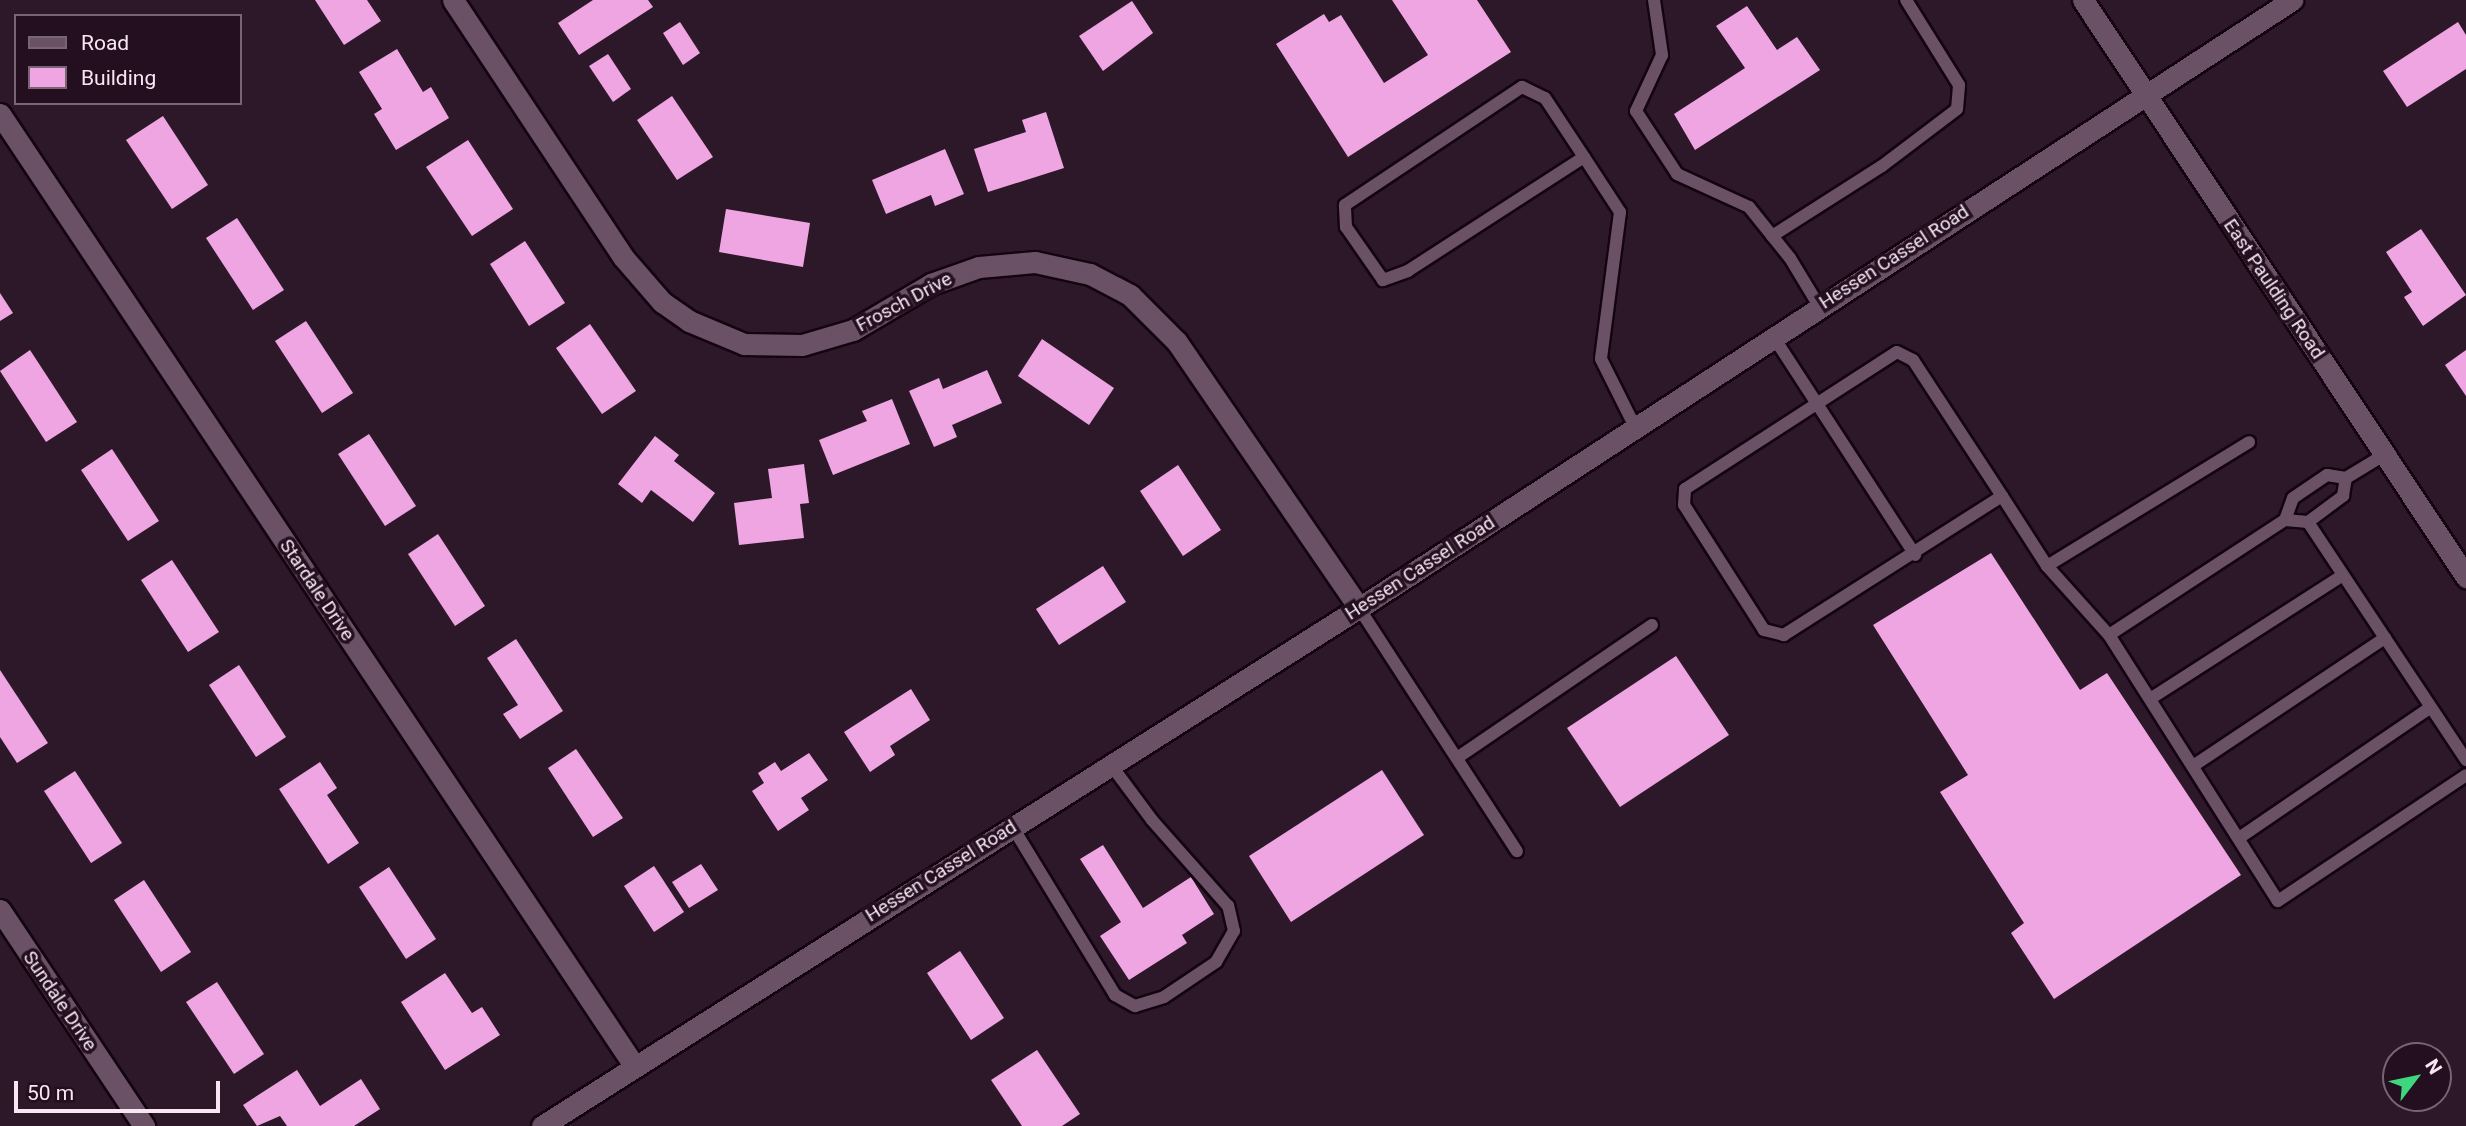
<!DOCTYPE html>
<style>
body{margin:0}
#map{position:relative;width:2466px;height:1126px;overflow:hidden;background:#2d182a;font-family:Roboto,sans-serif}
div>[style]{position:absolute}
.building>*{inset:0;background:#f0a5e3}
.roads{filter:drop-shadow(2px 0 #140412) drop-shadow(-2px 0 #140412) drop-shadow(0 2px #140412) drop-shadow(0 -2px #140412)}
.service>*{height:12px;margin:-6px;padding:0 6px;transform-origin:6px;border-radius:6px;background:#6a5165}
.minor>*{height:21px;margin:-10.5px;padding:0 10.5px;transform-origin:10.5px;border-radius:10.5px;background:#6a5165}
.secondary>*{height:21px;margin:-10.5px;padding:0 10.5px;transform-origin:10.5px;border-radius:10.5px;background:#6a5165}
span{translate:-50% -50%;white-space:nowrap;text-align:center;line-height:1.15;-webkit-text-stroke:7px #230f20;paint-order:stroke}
.street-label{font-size:19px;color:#f6e7f3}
.legend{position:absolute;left:14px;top:14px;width:228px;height:91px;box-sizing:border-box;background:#230f20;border:2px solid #776574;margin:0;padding:9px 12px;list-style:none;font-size:21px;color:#f6e7f3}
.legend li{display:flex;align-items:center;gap:14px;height:35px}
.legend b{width:35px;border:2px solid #776574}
.north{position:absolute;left:2382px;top:1042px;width:70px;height:70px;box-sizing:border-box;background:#230f20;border:2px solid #776574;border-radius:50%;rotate:58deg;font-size:19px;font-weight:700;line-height:28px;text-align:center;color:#f6e7f3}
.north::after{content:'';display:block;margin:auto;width:24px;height:32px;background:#3fd77d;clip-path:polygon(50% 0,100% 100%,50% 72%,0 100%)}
.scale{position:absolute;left:14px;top:1081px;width:206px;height:32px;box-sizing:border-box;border:4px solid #f6e7f3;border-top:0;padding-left:9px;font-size:21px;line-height:24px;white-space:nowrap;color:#f6e7f3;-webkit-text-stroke:5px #230f20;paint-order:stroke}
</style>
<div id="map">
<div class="building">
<div style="clip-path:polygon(315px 0,367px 0,381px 21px,344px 45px)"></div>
<div style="clip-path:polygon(593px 0,648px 0,653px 7px,579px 55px,558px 23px)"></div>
<div style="clip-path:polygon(1392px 0,1477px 0,1511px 52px,1348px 157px,1276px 44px,1324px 14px,1329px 22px,1341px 15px,1384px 83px,1428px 55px)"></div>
<div style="clip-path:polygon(1132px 1px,1153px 33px,1103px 71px,1079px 36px)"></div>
<div style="clip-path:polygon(1747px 6px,1777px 50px,1797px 37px,1820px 70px,1695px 150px,1674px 114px,1745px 68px,1716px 26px)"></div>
<div style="clip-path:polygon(680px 22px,700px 53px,683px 65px,663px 33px)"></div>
<div style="clip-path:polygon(2458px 22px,2466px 35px,2466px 69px,2407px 107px,2383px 71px)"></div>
<div style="clip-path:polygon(397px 49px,423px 92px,431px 87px,449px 118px,396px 150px,374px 114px,382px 109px,359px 72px)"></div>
<div style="clip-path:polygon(608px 54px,631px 89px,613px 102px,589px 66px)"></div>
<div style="clip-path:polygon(672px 96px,713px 157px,677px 180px,637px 120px)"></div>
<div style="clip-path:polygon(1046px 112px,1064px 168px,988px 192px,974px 149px,1026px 132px,1022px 120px)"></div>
<div style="clip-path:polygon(163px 116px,208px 185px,172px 209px,126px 140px)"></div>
<div style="clip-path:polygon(468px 140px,513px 209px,472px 236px,426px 167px)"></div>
<div style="clip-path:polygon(945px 149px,964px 194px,935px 206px,931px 195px,886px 214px,872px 180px)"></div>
<div style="clip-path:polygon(726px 209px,810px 223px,803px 267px,719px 252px)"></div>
<div style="clip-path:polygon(237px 218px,284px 290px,253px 310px,206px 238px)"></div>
<div style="clip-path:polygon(2421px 229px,2466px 295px,2423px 326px,2404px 297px,2412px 292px,2386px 252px)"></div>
<div style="clip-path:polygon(525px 241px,565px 303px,529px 326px,490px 264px)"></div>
<div style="clip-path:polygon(0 293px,13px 313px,0 321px)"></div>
<div style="clip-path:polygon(306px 321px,353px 393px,322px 413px,275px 341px)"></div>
<div style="clip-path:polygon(590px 324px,636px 391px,602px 414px,556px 348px)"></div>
<div style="clip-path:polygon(1042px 339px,1114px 388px,1089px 425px,1018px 376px)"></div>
<div style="clip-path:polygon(30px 350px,77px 422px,46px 442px,0 371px)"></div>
<div style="clip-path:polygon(2466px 350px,2466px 396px,2445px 365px)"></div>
<div style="clip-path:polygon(987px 370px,1002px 403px,952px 425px,957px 437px,934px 447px,909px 391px,939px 378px,943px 389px)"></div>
<div style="clip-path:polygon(892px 399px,910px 444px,833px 475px,819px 440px,867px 421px,862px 411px)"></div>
<div style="clip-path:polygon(369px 434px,416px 506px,385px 526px,338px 454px)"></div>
<div style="clip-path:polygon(655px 436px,679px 455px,674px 461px,715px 493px,693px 522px,651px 490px,642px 503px,618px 484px)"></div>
<div style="clip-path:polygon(112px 449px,159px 521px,128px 541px,81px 470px)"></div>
<div style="clip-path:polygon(804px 464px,809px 503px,800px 504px,804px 538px,739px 545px,734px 503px,772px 498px,768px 469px)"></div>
<div style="clip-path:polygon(1178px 465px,1221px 530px,1183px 556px,1140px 491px)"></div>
<div style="clip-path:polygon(438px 534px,485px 606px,455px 626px,408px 554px)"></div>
<div style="clip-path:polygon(1991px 553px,2080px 690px,2107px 673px,2241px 875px,2054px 999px,2011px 933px,2024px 923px,1940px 792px,1968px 775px,1873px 625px)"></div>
<div style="clip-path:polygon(172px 560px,219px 632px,188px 652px,141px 580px)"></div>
<div style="clip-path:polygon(1103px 566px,1126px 602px,1059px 645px,1036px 609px)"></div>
<div style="clip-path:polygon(516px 639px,563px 711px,520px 739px,503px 714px,518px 705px,487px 658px)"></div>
<div style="clip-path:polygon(1676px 656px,1729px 735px,1620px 807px,1567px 728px)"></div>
<div style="clip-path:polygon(239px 665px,286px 737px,256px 757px,209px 685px)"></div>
<div style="clip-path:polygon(0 670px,48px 743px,17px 763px,0 737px)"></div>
<div style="clip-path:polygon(911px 689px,930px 720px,890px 746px,895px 755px,870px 772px,844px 732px)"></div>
<div style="clip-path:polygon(576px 749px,623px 818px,593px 837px,548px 768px)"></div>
<div style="clip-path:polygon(809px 753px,828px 780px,801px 798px,809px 810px,778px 831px,752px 791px,764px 783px,758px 773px,775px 762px,781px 771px)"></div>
<div style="clip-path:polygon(320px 762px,337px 788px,327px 795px,359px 843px,328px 864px,279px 789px)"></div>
<div style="clip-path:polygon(1382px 770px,1424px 835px,1291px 922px,1249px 856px)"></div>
<div style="clip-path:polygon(75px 771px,122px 843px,91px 863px,44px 791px)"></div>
<div style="clip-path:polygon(1103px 845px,1143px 908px,1191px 877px,1214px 914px,1182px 935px,1187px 943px,1129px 980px,1100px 936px,1121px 922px,1080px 859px)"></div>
<div style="clip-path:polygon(701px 864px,718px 890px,689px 908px,672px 882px)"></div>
<div style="clip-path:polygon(654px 866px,684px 912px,654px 932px,624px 886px)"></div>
<div style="clip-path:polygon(389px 867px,436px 939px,406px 959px,359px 887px)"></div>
<div style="clip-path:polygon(144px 880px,191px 952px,161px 972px,114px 900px)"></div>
<div style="clip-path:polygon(960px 951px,1004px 1018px,971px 1040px,927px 973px)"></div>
<div style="clip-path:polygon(445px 973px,472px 1013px,482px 1007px,500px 1035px,445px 1070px,401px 1002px)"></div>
<div style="clip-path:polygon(217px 982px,264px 1054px,234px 1074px,186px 1002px)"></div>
<div style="clip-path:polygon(1037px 1050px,1080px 1114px,1062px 1126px,1022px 1126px,991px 1080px)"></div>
<div style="clip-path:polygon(297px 1070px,320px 1106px,361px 1079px,380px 1109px,354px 1126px,287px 1126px,280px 1116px,257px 1126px,243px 1105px)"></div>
</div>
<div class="roads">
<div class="service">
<div style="left:1654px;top:0;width:56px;rotate:81.7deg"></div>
<div style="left:1662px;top:55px;width:62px;rotate:114.9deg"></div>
<div style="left:1636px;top:111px;width:75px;rotate:56.9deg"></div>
<div style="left:1677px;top:174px;width:79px;rotate:24.6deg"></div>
<div style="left:1749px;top:207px;width:65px;rotate:51.2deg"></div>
<div style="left:1790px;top:258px;width:56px;rotate:58.9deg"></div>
<div style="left:1584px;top:157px;width:210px;rotate:147.1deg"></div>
<div style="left:1408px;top:271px;width:27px;rotate:160deg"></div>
<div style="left:1383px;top:280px;width:65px;rotate:-124.9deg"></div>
<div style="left:1346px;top:227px;width:22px;rotate:-93deg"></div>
<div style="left:1345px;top:205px;width:213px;rotate:-33.7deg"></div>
<div style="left:1522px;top:87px;width:25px;rotate:26deg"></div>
<div style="left:1545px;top:98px;width:71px;rotate:56.5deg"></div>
<div style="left:1584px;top:157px;width:66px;rotate:56.8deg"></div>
<div style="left:1620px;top:212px;width:148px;rotate:97.4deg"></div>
<div style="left:1601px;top:359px;width:76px;rotate:63.4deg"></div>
<div style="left:1772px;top:236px;width:130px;rotate:-32.5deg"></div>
<div style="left:1882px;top:166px;width:94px;rotate:-37.2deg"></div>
<div style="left:1957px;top:109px;width:24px;rotate:-85deg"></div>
<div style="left:1959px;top:85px;width:100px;rotate:-121.9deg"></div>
<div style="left:1773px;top:336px;width:261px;rotate:57deg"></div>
<div style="left:2002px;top:496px;width:259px;rotate:147.5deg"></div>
<div style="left:1784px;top:635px;width:21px;rotate:-166deg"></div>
<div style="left:1764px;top:630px;width:148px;rotate:-122.6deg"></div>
<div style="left:1684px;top:505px;width:16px;rotate:-86deg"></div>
<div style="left:1685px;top:489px;width:252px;rotate:-32.9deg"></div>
<div style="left:1897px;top:352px;width:18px;rotate:27deg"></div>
<div style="left:1913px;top:360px;width:163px;rotate:56.8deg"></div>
<div style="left:2002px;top:496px;width:83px;rotate:57.3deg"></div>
<div style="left:2047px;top:566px;width:93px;rotate:48.1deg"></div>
<div style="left:2109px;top:635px;width:210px;rotate:-33.2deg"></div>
<div style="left:2285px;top:520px;width:23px;rotate:5deg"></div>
<div style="left:2308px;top:522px;width:44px;rotate:-36.6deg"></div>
<div style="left:2343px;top:496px;width:18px;rotate:-81deg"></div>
<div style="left:2285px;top:520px;width:23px;rotate:-70deg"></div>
<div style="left:2293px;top:498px;width:41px;rotate:-34.1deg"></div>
<div style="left:2327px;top:475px;width:19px;rotate:9deg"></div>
<div style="left:2346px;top:478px;width:44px;rotate:-31.2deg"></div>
<div style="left:2308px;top:522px;width:286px;rotate:56.4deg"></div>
<div style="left:2047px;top:566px;width:237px;rotate:-31.5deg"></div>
<div style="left:1359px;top:608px;width:290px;rotate:57deg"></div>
<div style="left:2109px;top:635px;width:315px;rotate:57.6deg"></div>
<div style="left:2278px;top:901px;width:226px;rotate:-33.8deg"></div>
<div style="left:2150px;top:699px;width:229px;rotate:-32.7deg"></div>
<div style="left:1457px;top:758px;width:236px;rotate:-34.3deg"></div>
<div style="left:2193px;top:766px;width:231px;rotate:-33.7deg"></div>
<div style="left:1012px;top:826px;width:198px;rotate:58.6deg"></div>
<div style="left:1115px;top:995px;width:23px;rotate:29deg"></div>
<div style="left:1135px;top:1006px;width:30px;rotate:-17deg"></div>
<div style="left:1164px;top:997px;width:63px;rotate:-33.9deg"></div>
<div style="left:1216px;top:962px;width:36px;rotate:-60deg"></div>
<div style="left:1234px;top:931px;width:26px;rotate:-103deg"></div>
<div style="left:1228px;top:906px;width:115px;rotate:-131.5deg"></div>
<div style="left:1152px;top:820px;width:69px;rotate:-126.7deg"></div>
<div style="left:2239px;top:838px;width:232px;rotate:-34.3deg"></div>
</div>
<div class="minor">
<div style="left:453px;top:0;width:308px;rotate:56.5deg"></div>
<div style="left:623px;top:257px;width:60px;rotate:49.1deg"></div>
<div style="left:662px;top:302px;width:33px;rotate:35deg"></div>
<div style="left:689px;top:321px;width:60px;rotate:22.7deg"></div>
<div style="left:744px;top:344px;width:58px;rotate:1deg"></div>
<div style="left:802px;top:345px;width:53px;rotate:-16.4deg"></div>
<div style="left:853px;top:330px;width:91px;rotate:-30.5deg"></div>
<div style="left:931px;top:284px;width:51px;rotate:-19.5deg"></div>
<div style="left:979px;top:267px;width:56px;rotate:-5.1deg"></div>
<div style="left:1035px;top:262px;width:56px;rotate:12.3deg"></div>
<div style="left:1090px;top:274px;width:45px;rotate:27.7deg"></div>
<div style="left:1130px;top:295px;width:66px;rotate:45deg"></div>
<div style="left:1177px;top:342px;width:322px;rotate:55.6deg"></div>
<div style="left:0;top:114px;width:1145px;rotate:56.32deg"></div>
<div style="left:0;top:910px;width:260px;rotate:56.3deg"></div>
</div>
<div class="secondary">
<div style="left:2083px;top:0;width:693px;rotate:56.42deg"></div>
<div style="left:542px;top:1126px;width:967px;rotate:-32.38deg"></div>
<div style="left:1359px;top:608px;width:1114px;rotate:-33.09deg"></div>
</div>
</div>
<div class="street-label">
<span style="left:1894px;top:257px;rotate:-33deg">Hessen Cassel Road</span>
<span style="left:2274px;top:289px;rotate:56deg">East Paulding Road</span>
<span style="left:904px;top:302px;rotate:-28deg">Frosch Drive</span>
<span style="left:1420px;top:568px;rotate:-33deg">Hessen Cassel Road</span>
<span style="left:317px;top:590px;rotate:56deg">Stardale Drive</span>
<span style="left:941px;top:871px;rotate:-32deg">Hessen Cassel Road</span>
<span style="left:60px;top:1001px;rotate:56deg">Sundale Drive</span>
</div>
<ul class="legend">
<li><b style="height:9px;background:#6a5165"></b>Road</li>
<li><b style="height:19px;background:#f0a5e3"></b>Building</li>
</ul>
<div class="north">N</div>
<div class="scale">50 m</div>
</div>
